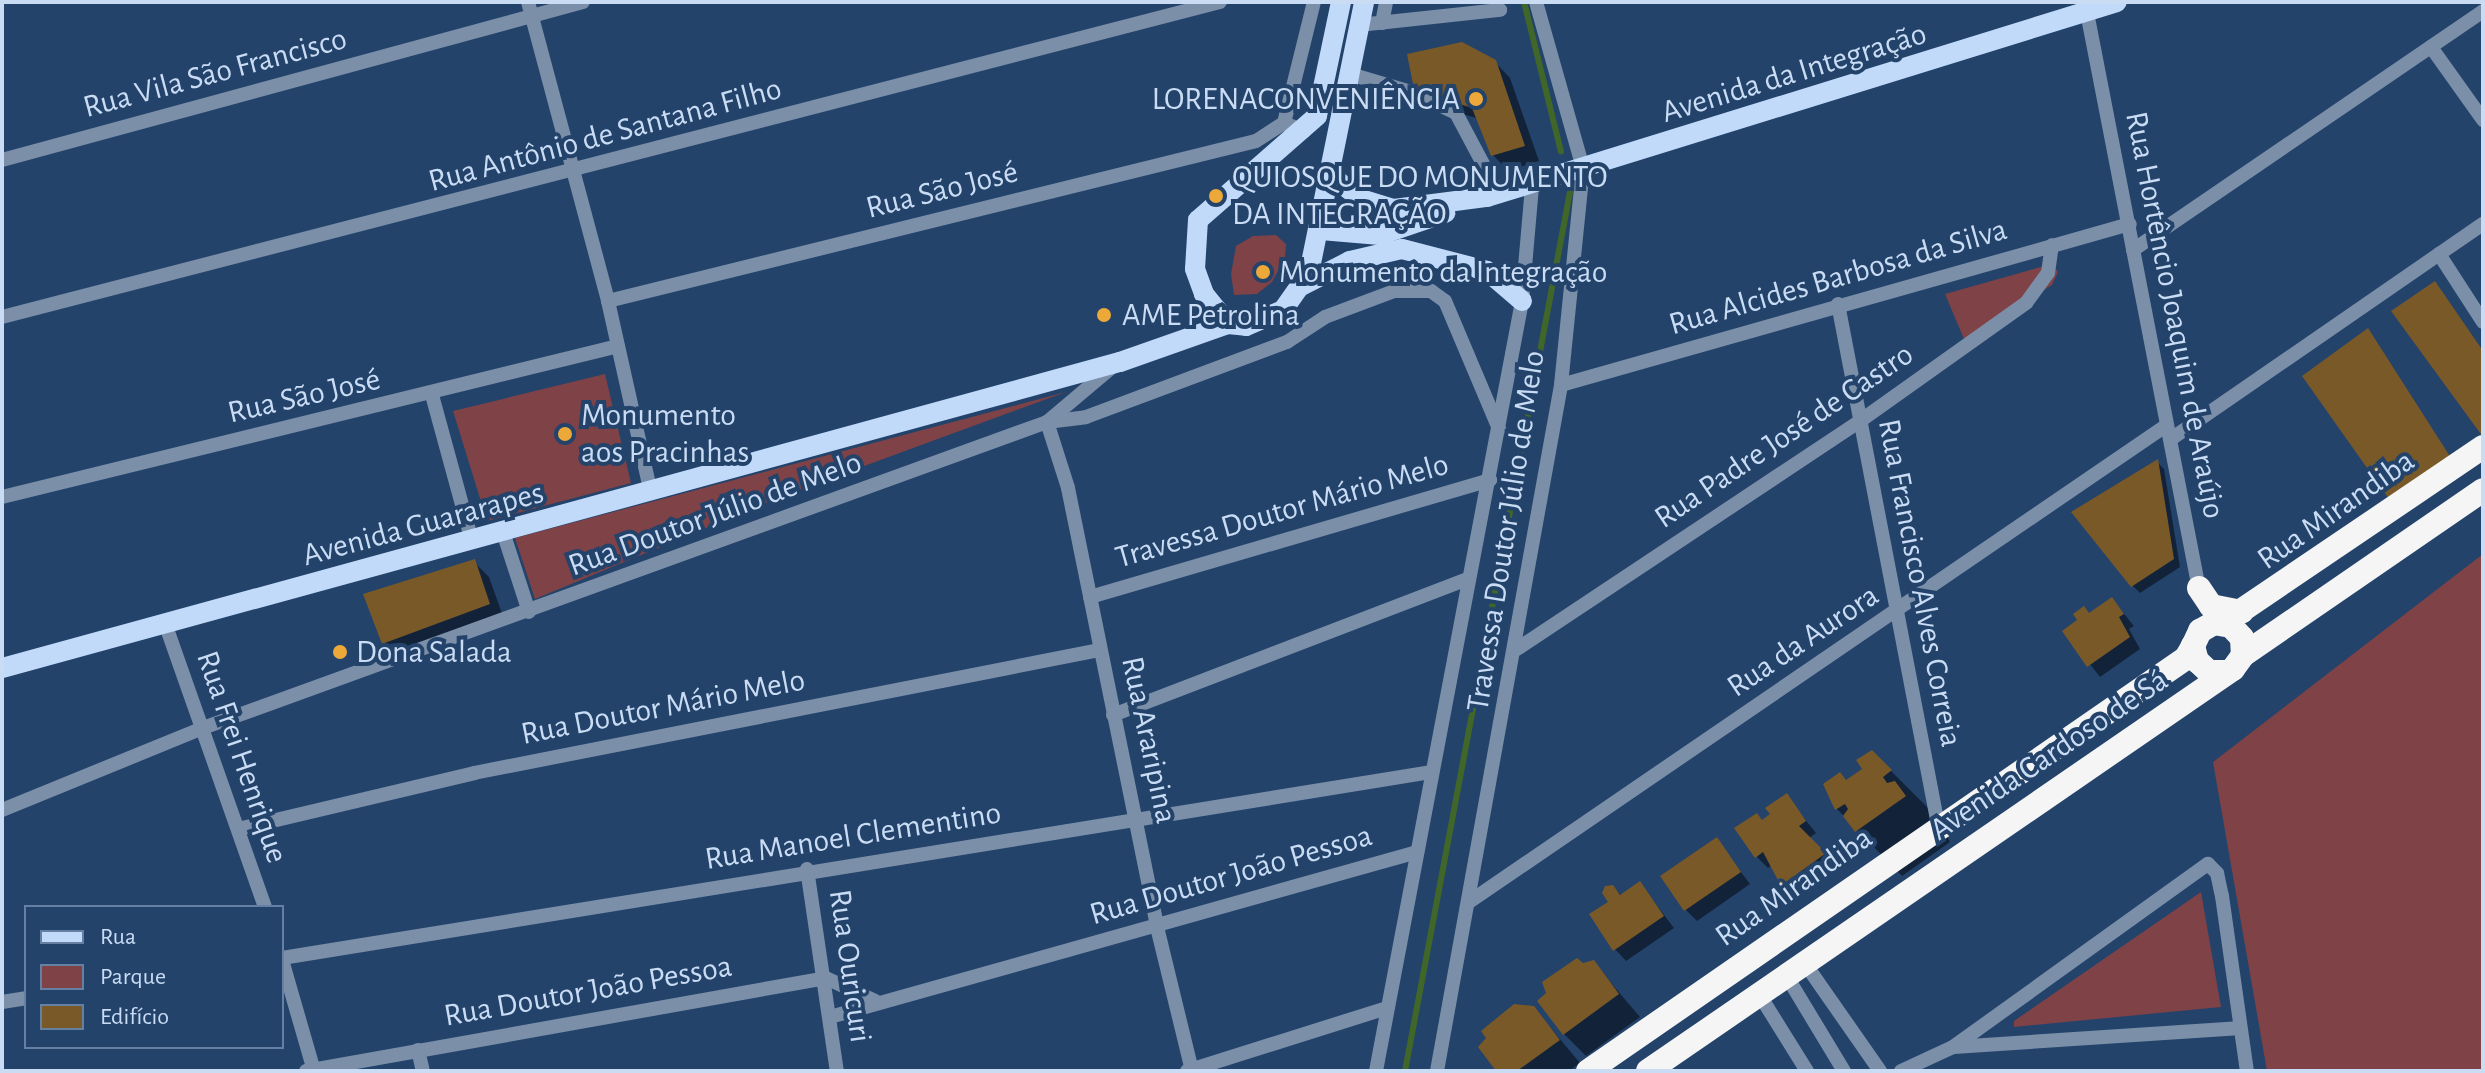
<!DOCTYPE html>
<meta charset="utf-8">
<style>
body{margin:0}
#map{position:relative;width:2485px;height:1073px;overflow:hidden;background:#23436b;font-family:"Alegreya Sans",sans-serif}
div>[style]{position:absolute}
.green>*{inset:0;background:#7e4247}
.shadow>*{inset:0;background:#0007}
.stream>*{height:6px;margin:-3px;padding:0 3px;transform-origin:3px;border-radius:3px;background:#406729}
.building>*{inset:0;background:#7a5928}
.minor>*{height:14px;margin:-7px;padding:0 7px;transform-origin:7px;border-radius:7px;background:#7b8fa9}
.major>*{height:20px;margin:-10px;padding:0 10px;transform-origin:10px;border-radius:10px;background:#c1dafa}
.highway>*{height:24px;margin:-12px;padding:0 12px;transform-origin:12px;border-radius:12px;background:#f5f5f5}
.dots>*{width:22px;height:22px;translate:-50% -50%;box-sizing:border-box;border:4px solid #23436b;border-radius:50%}
span{translate:-50% -50%;white-space:nowrap;text-align:center;line-height:1.15;-webkit-text-stroke:8px #23436b;paint-order:stroke}
.street-label{font-size:32px;color:#c9dcf4}
.poi-label{font-size:32px;color:#c9dcf4}
.right{translate:-100% -50%;text-align:right}
.left{translate:0 -50%;text-align:left}
.frame{position:absolute;inset:0;border:4px solid #c9dcf4;pointer-events:none}
.legend{position:absolute;left:24px;top:905px;width:260px;height:144px;box-sizing:border-box;background:#23436b;border:2px solid #6580a2;margin:0;padding:10px 14px;list-style:none;font-size:24px;color:#c9dcf4}
.legend li{display:flex;align-items:center;gap:16px;height:40px}
.legend b{width:40px;border:2px solid #6580a2}
</style>
<div id="map">
<div class="green">
<div style="clip-path:polygon(1276px 235px,1286px 244px,1285px 258px,1272px 282px,1257px 294px,1234px 295px,1231px 274px,1236px 246px,1253px 236px)"></div>
<div style="clip-path:polygon(2052px 264px,2058px 272px,2052px 285px,1964px 339px,1945px 294px)"></div>
<div style="clip-path:polygon(605px 374px,631px 483px,487px 521px,453px 411px)"></div>
<div style="clip-path:polygon(1066px 392px,788px 494px,535px 599px,515px 538px)"></div>
<div style="clip-path:polygon(2483px 554px,2483px 1071px,2267px 1071px,2213px 762px)"></div>
<div style="clip-path:polygon(2201px 892px,2221px 1007px,2014px 1027px,2014px 1021px)"></div>
</div>
<div class="shadow">
<div style="clip-path:polygon(1495px 62px,1510px 78px,1539px 161px,1508px 171px,1493px 155px,1479px 119px,1431px 104px,1416px 88px)"></div>
<div style="clip-path:polygon(2157px 462px,2164px 469px,2180px 567px,2140px 593px,2132px 585px)"></div>
<div style="clip-path:polygon(474px 562px,489px 577px,504px 619px,398px 658px,383px 643px)"></div>
<div style="clip-path:polygon(2112px 599px,2134px 626px,2129px 629px,2140px 649px,2100px 677px,2064px 631px)"></div>
<div style="clip-path:polygon(1872px 752px,1936px 816px,1950px 842px,1902px 876px,1837px 809px,1847px 782px,1865px 770px)"></div>
<div style="clip-path:polygon(1786px 796px,1816px 833px,1809px 838px,1836px 866px,1794px 896px,1772px 865px,1768px 868px,1757px 857px,1763px 822px)"></div>
<div style="clip-path:polygon(1717px 840px,1750px 884px,1697px 921px,1686px 910px)"></div>
<div style="clip-path:polygon(1640px 883px,1674px 928px,1626px 961px,1615px 949px,1613px 887px,1622px 896px)"></div>
<div style="clip-path:polygon(1593px 962px,1640px 1017px,1586px 1056px,1564px 1034px,1583px 966px)"></div>
<div style="clip-path:polygon(1534px 1008px,1580px 1063px,1569px 1071px,1498px 1071px)"></div>
</div>
<div class="stream">
<div style="left:1524px;top:2px;width:154px;rotate:76.1deg"></div>
<div style="left:1405px;top:1071px;width:894px;rotate:-79.37deg"></div>
</div>
<div class="building">
<div style="clip-path:polygon(1462px 42px,1496px 60px,1525px 146px,1491px 156px,1472px 108px,1414px 89px,1407px 54px)"></div>
<div style="clip-path:polygon(2435px 281px,2483px 351px,2483px 437px,2391px 311px)"></div>
<div style="clip-path:polygon(2368px 328px,2451px 458px,2389px 499px,2302px 376px)"></div>
<div style="clip-path:polygon(2158px 459px,2174px 559px,2131px 587px,2071px 512px)"></div>
<div style="clip-path:polygon(475px 559px,490px 604px,382px 644px,363px 594px)"></div>
<div style="clip-path:polygon(2112px 597px,2124px 614px,2119px 617px,2130px 637px,2087px 667px,2062px 631px,2077px 620px,2073px 614px,2084px 606px,2089px 613px)"></div>
<div style="clip-path:polygon(1872px 750px,1892px 770px,1883px 777px,1887px 783px,1895px 781px,1906px 796px,1855px 832px,1843px 816px,1848px 809px,1845px 804px,1835px 810px,1823px 784px,1840px 772px,1846px 780px,1862px 769px,1856px 760px)"></div>
<div style="clip-path:polygon(1787px 793px,1806px 821px,1799px 826px,1826px 853px,1781px 886px,1763px 852px,1755px 858px,1734px 828px,1757px 813px,1762px 820px,1770px 814px,1765px 808px)"></div>
<div style="clip-path:polygon(1717px 837px,1741px 872px,1684px 911px,1660px 876px)"></div>
<div style="clip-path:polygon(1640px 881px,1664px 916px,1613px 951px,1589px 914px,1608px 902px,1602px 893px,1605px 886px,1613px 885px,1620px 895px)"></div>
<div style="clip-path:polygon(1577px 958px,1583px 963px,1594px 960px,1619px 994px,1563px 1035px,1537px 1001px,1546px 993px,1542px 982px)"></div>
<div style="clip-path:polygon(1514px 1004px,1534px 1006px,1560px 1040px,1517px 1071px,1496px 1071px,1478px 1047px,1486px 1038px,1481px 1031px)"></div>
</div>
<div class="minor">
<div style="left:528px;top:2px;width:310px;rotate:75deg"></div>
<div style="left:608px;top:301px;width:197px;rotate:77.4deg"></div>
<div style="left:2085px;top:2px;width:603px;rotate:79.01deg"></div>
<div style="left:1382px;top:23px;width:21px;rotate:-79deg"></div>
<div style="left:1359px;top:25px;width:142px;rotate:-6.1deg"></div>
<div style="left:2431px;top:47px;width:90px;rotate:54.5deg"></div>
<div style="left:1350px;top:74px;width:67px;rotate:16.5deg"></div>
<div style="left:1414px;top:93px;width:47px;rotate:25.5deg"></div>
<div style="left:1456px;top:113px;width:92px;rotate:62deg"></div>
<div style="left:1284px;top:123px;width:125px;rotate:-76.1deg"></div>
<div style="left:2px;top:160px;width:602px;rotate:-15.21deg"></div>
<div style="left:2133px;top:250px;width:424px;rotate:-34.3deg"></div>
<div style="left:2439px;top:254px;width:81px;rotate:57.1deg"></div>
<div style="left:608px;top:301px;width:667px;rotate:-13.87deg"></div>
<div style="left:1256px;top:141px;width:33px;rotate:-33deg"></div>
<div style="left:1284px;top:123px;width:22px;rotate:22deg"></div>
<div style="left:1838px;top:304px;width:531px;rotate:79.13deg"></div>
<div style="left:2px;top:317px;width:1258px;rotate:-14.5deg"></div>
<div style="left:1561px;top:385px;width:591px;rotate:-15.8deg"></div>
<div style="left:432px;top:395px;width:151px;rotate:74.7deg"></div>
<div style="left:1047px;top:422px;width:69px;rotate:72.3deg"></div>
<div style="left:1068px;top:488px;width:448px;rotate:78.5deg"></div>
<div style="left:1157px;top:927px;width:148px;rotate:76.3deg"></div>
<div style="left:1047px;top:422px;width:84px;rotate:-40.2deg"></div>
<div style="left:2171px;top:439px;width:379px;rotate:-34.6deg"></div>
<div style="left:2px;top:497px;width:634px;rotate:-13.77deg"></div>
<div style="left:503px;top:532px;width:84px;rotate:72deg"></div>
<div style="left:1090px;top:597px;width:417px;rotate:-16.3deg"></div>
<div style="left:166px;top:626px;width:298px;rotate:70.6deg"></div>
<div style="left:1517px;top:649px;width:412px;rotate:-33.6deg"></div>
<div style="left:1860px;top:421px;width:204px;rotate:-35.4deg"></div>
<div style="left:2026px;top:303px;width:37px;rotate:-54deg"></div>
<div style="left:2048px;top:273px;width:28px;rotate:-82deg"></div>
<div style="left:1113px;top:715px;width:381px;rotate:-21deg"></div>
<div style="left:2px;top:810px;width:214px;rotate:-22.2deg"></div>
<div style="left:200px;top:729px;width:901px;rotate:-19.92deg"></div>
<div style="left:1047px;top:422px;width:39px;rotate:-7deg"></div>
<div style="left:1086px;top:417px;width:215px;rotate:-20.5deg"></div>
<div style="left:1287px;top:342px;width:45px;rotate:-33.3deg"></div>
<div style="left:1325px;top:317px;width:74px;rotate:-20.6deg"></div>
<div style="left:1394px;top:291px;width:37px"></div>
<div style="left:1431px;top:291px;width:17px;rotate:36deg"></div>
<div style="left:1445px;top:301px;width:139px;rotate:67.1deg"></div>
<div style="left:238px;top:829px;width:243px;rotate:-13.3deg"></div>
<div style="left:474px;top:773px;width:638px;rotate:-11.12deg"></div>
<div style="left:807px;top:869px;width:204px;rotate:81.6deg"></div>
<div style="left:1469px;top:902px;width:845px;rotate:-34.35deg"></div>
<div style="left:282px;top:958px;width:1165px;rotate:-9.19deg"></div>
<div style="left:282px;top:960px;width:116px;rotate:73.9deg"></div>
<div style="left:1804px;top:962px;width:133px;rotate:55.1deg"></div>
<div style="left:1786px;top:975px;width:112px;rotate:58.9deg"></div>
<div style="left:1759px;top:994px;width:91px;rotate:58.1deg"></div>
<div style="left:2px;top:1002px;width:24px;rotate:-9deg"></div>
<div style="left:830px;top:1017px;width:610px;rotate:-15.7deg"></div>
<div style="left:1954px;top:1047px;width:284px;rotate:-3.8deg"></div>
<div style="left:418px;top:1050px;width:22px;rotate:77deg"></div>
<div style="left:306px;top:1071px;width:528px;rotate:-10.14deg"></div>
<div style="left:826px;top:978px;width:54px;rotate:25.1deg"></div>
<div style="left:1187px;top:1071px;width:210px;rotate:-17.5deg"></div>
<div style="left:1376px;top:1071px;width:784px;rotate:-79.26deg"></div>
<div style="left:1522px;top:301px;width:115px;rotate:-85deg"></div>
<div style="left:1437px;top:1071px;width:697px;rotate:-79.75deg"></div>
<div style="left:1561px;top:385px;width:218px;rotate:-84.2deg"></div>
<div style="left:1583px;top:168px;width:173px;rotate:-105.8deg"></div>
<div style="left:1901px;top:1071px;width:57px;rotate:-24.8deg"></div>
<div style="left:1953px;top:1047px;width:314px;rotate:-35.7deg"></div>
<div style="left:2208px;top:864px;width:13px;rotate:45deg"></div>
<div style="left:2217px;top:873px;width:24px;rotate:78deg"></div>
<div style="left:2222px;top:896px;width:177px;rotate:81.9deg"></div>
</div>
<div class="major">
<div style="left:1341px;top:2px;width:116px;rotate:101.9deg"></div>
<div style="left:1317px;top:116px;width:158px;rotate:138.8deg"></div>
<div style="left:1198px;top:220px;width:49px;rotate:93.5deg"></div>
<div style="left:1195px;top:269px;width:27px;rotate:70deg"></div>
<div style="left:1204px;top:294px;width:38px;rotate:51deg"></div>
<div style="left:1228px;top:324px;width:18px;rotate:6deg"></div>
<div style="left:1246px;top:326px;width:40px;rotate:-23.4deg"></div>
<div style="left:1283px;top:310px;width:45px;rotate:-54.9deg"></div>
<div style="left:1309px;top:273px;width:277px;rotate:-78.5deg"></div>
<div style="left:1331px;top:176px;width:38px;rotate:37deg"></div>
<div style="left:1361px;top:199px;width:34px;rotate:17deg"></div>
<div style="left:1394px;top:209px;width:94px;rotate:-7.4deg"></div>
<div style="left:1487px;top:197px;width:659px;rotate:-17.2deg"></div>
<div style="left:1321px;top:230px;width:59px;rotate:4.8deg"></div>
<div style="left:1380px;top:235px;width:69px;rotate:-18.7deg"></div>
<div style="left:1301px;top:286px;width:55px;rotate:-27deg"></div>
<div style="left:1350px;top:261px;width:53px;rotate:-13deg"></div>
<div style="left:1402px;top:249px;width:88px;rotate:14.5deg"></div>
<div style="left:1487px;top:271px;width:46px;rotate:40.6deg"></div>
<div style="left:2px;top:668px;width:1159px;rotate:-15.31deg"></div>
<div style="left:1120px;top:362px;width:114px;rotate:-19.4deg"></div>
</div>
<div class="highway">
<div style="left:2199px;top:588px;width:22px;rotate:56deg"></div>
<div style="left:2211px;top:606px;width:31px;rotate:11deg"></div>
<div style="left:2223px;top:623px;width:314px;rotate:-34.1deg"></div>
<div style="left:2225px;top:672px;width:16px;rotate:180deg"></div>
<div style="left:2209px;top:672px;width:16px;rotate:-137deg"></div>
<div style="left:2197px;top:661px;width:16px;rotate:-105deg"></div>
<div style="left:2193px;top:646px;width:17px;rotate:-65deg"></div>
<div style="left:2200px;top:631px;width:16px;rotate:-30deg"></div>
<div style="left:2214px;top:623px;width:17px;rotate:10deg"></div>
<div style="left:2231px;top:626px;width:16px;rotate:47deg"></div>
<div style="left:2242px;top:638px;width:17px;rotate:87deg"></div>
<div style="left:1588px;top:1071px;width:727px;rotate:-34.63deg"></div>
<div style="left:2186px;top:658px;width:14px;rotate:-60deg"></div>
<div style="left:1648px;top:1071px;width:710px;rotate:-34.5deg"></div>
<div style="left:2233px;top:669px;width:17px;rotate:-54deg"></div>
<div style="left:2243px;top:655px;width:291px;rotate:-34.5deg"></div>
</div>
<div class="dots">
<div style="left:1476px;top:99px;background:#eca93a"></div>
<div style="left:1216px;top:196px;background:#eca93a"></div>
<div style="left:1263px;top:272px;background:#eca93a"></div>
<div style="left:1104px;top:315px;background:#eca93a"></div>
<div style="left:565px;top:434px;background:#eca93a"></div>
<div style="left:340px;top:652px;background:#eca93a"></div>
</div>
<div class="street-label">
<span style="left:215px;top:73px;rotate:-15deg">Rua Vila São Francisco</span>
<span style="left:1794px;top:73px;rotate:-17deg">Avenida da Integração</span>
<span style="left:605px;top:135px;rotate:-15deg">Rua Antônio de Santana Filho</span>
<span style="left:942px;top:190px;rotate:-14deg">Rua São José</span>
<span style="left:1838px;top:277px;rotate:-16deg">Rua Alcides Barbosa da Silva</span>
<span style="left:2175px;top:315px;rotate:79deg">Rua Hortêncio Joaquim de Araújo</span>
<span style="left:304px;top:396px;rotate:-13deg">Rua São José</span>
<span style="left:1784px;top:436px;rotate:-34deg">Rua Padre José de Castro</span>
<span style="left:2336px;top:510px;rotate:-35deg">Rua Mirandiba</span>
<span style="left:1282px;top:511px;rotate:-16deg">Travessa Doutor Mário Melo</span>
<span style="left:715px;top:514px;rotate:-20deg">Rua Doutor Júlio de Melo</span>
<span style="left:423px;top:524px;rotate:-15deg">Avenida Guararapes</span>
<span style="left:1506px;top:531px;rotate:-81deg">Travessa Doutor Júlio de Melo</span>
<span style="left:1920px;top:583px;rotate:79deg">Rua Francisco Alves Correia</span>
<span style="left:1803px;top:641px;rotate:-34deg">Rua da Aurora</span>
<span style="left:663px;top:707px;rotate:-11deg">Rua Doutor Mário Melo</span>
<span style="left:1149px;top:740px;rotate:78deg">Rua Araripina</span>
<span style="left:2049px;top:755px;rotate:-34deg">Avenida Cardoso de Sá</span>
<span style="left:242px;top:757px;rotate:71deg">Rua Frei Henrique</span>
<span style="left:853px;top:836px;rotate:-9deg">Rua Manoel Clementino</span>
<span style="left:1231px;top:875px;rotate:-16deg">Rua Doutor João Pessoa</span>
<span style="left:1794px;top:887px;rotate:-35deg">Rua Mirandiba</span>
<span style="left:850px;top:966px;rotate:82deg">Rua Ouricuri</span>
<span style="left:588px;top:991px;rotate:-10deg">Rua Doutor João Pessoa</span>
</div>
<div class="poi-label">
<span class="right" style="left:1460px;top:99px">LORENACONVENIÊNCIA</span>
<span class="left" style="left:1232px;top:196px">QUIOSQUE DO MONUMENTO<br>DA INTEGRAÇÃO</span>
<span class="left" style="left:1279px;top:272px">Monumento da Integração</span>
<span class="left" style="left:1122px;top:315px">AME Petrolina</span>
<span class="left" style="left:581px;top:434px">Monumento<br>aos Pracinhas</span>
<span class="left" style="left:356px;top:652px">Dona Salada</span>
</div>
<div class="frame"></div>
<ul class="legend">
<li><b style="height:10px;background:#c1dafa"></b>Rua</li>
<li><b style="height:22px;background:#7e4247"></b>Parque</li>
<li><b style="height:22px;background:#7a5928"></b>Edifício</li>
</ul>
</div>
